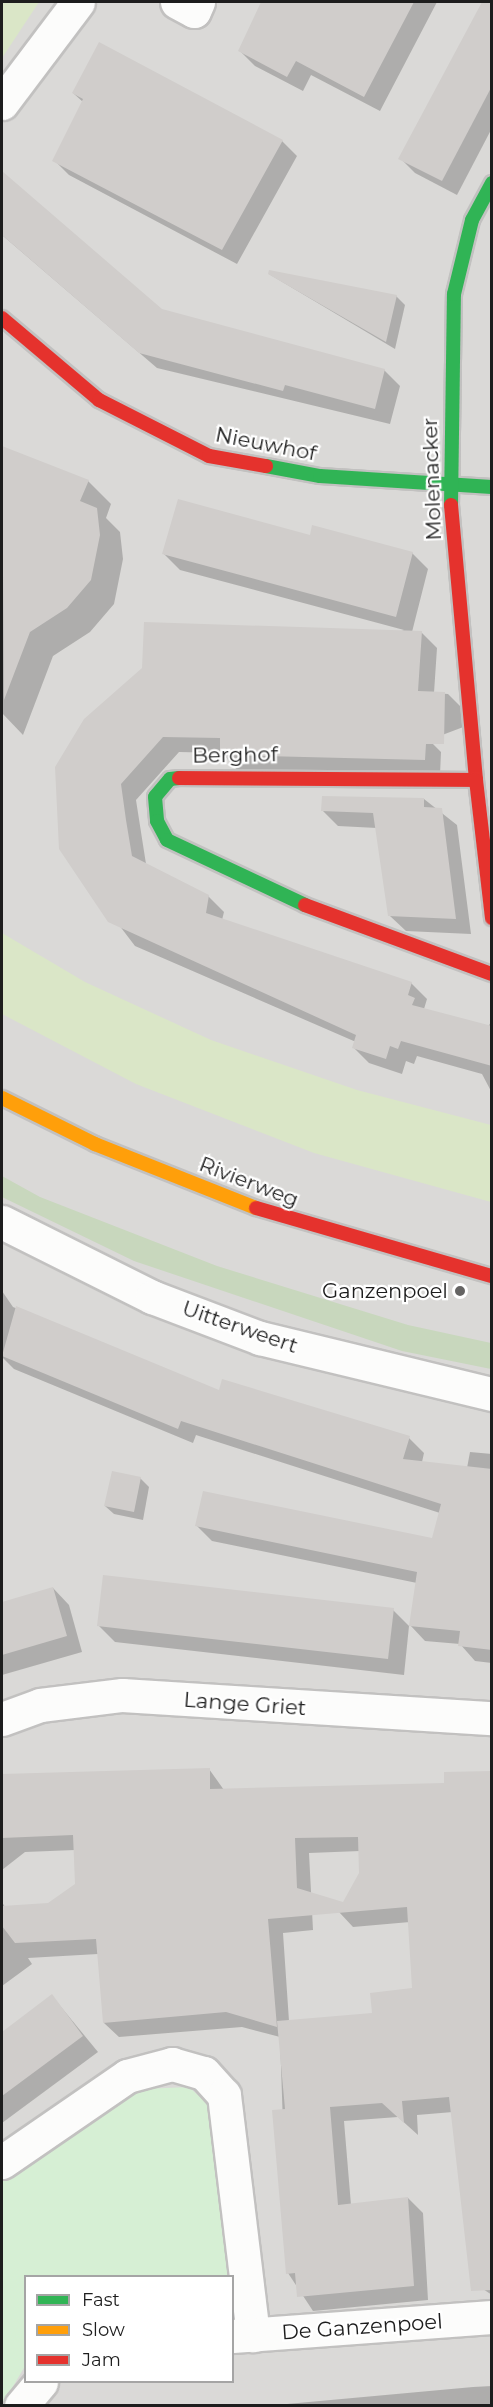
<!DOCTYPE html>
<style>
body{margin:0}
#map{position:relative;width:493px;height:2407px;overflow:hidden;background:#ebe9e6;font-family:Montserrat,sans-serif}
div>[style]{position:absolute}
.residential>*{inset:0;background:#dad9d7}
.grass>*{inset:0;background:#dae6c7}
.forest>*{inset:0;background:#c8d7bd}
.park>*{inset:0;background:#d6efd4}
.shadow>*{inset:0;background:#0003}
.building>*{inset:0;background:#d0cdcb}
.roads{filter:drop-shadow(2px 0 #c2c1c0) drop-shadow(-2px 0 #c2c1c0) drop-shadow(0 2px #c2c1c0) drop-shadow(0 -2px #c2c1c0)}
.street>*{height:33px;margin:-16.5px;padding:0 16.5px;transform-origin:16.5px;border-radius:16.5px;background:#fcfcfb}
.fast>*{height:14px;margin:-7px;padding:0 7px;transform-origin:7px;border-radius:7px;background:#30b455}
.slow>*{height:14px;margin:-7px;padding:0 7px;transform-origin:7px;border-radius:7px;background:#ff9f0a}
.jam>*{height:14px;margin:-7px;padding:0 7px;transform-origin:7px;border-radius:7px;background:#e5322d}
.dots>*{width:16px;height:16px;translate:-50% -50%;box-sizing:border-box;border:3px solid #fff;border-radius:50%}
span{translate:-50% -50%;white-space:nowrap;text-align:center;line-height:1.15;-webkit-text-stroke:4.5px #fff;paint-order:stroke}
.street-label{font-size:21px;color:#1d1d1d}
.poi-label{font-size:21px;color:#1d1d1d}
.right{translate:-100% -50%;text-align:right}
.frame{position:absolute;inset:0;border:3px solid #1d1d1d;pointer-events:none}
.legend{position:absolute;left:24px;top:2275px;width:210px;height:108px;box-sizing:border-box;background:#fff;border:2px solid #a5a5a5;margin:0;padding:8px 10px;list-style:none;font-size:18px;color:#1d1d1d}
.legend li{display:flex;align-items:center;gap:12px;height:30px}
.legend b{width:30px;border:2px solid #a5a5a5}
</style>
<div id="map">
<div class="residential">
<div style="clip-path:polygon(evenodd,2px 2px,491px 2px,491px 2405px,2px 2406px,2px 2px,26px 2276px,232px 2276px,232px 2382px,26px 2382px,26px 2276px)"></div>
</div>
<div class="grass">
<div style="clip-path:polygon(2px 2px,39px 2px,2px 58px)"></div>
<div style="clip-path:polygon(2px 933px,85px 982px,211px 1040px,357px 1090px,491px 1125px,491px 1202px,314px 1153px,136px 1084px,2px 1014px)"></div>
</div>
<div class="forest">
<div style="clip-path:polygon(2px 1176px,40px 1197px,217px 1266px,408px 1325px,491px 1343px,491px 1369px,402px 1351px,134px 1261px,2px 1197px)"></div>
</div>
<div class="park">
<div style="clip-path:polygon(189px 2087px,212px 2108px,228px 2276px,26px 2276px,25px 2366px,2px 2405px,2px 2177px,97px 2109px,142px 2089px)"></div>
</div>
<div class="shadow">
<div style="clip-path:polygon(265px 2px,437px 2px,380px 111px,311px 75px,303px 91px,255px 66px,240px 51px)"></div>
<div style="clip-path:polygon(484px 2px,492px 2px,492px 128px,457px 195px,415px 173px,400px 158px)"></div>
<div style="clip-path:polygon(73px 93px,282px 141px,297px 156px,237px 264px,69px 175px,54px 160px,83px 102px)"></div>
<div style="clip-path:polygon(13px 183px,162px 310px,384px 370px,400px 386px,390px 424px,157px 368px,2px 235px,2px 197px)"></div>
<div style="clip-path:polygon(269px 274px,396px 296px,405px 305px,395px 349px)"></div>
<div style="clip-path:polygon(2px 448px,88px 481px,111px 504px,106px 518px,120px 532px,123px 559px,114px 604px,90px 632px,53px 656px,23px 735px,2px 713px)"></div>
<div style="clip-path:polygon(311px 537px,412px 553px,428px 569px,412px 632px,421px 632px,437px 648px,434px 693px,448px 694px,464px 710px,466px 726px,429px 740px,441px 752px,440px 775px,237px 770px,222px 753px,179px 752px,136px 800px,146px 864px,208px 896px,224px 912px,222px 920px,411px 983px,427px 999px,424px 1009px,488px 1027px,492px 1020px,492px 1093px,482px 1074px,417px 1056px,414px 1064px,406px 1061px,402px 1074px,369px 1063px,354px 1048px,356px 1042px,135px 946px,61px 849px,57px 767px,404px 630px,180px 570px,164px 554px)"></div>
<div style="clip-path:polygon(424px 799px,457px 825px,471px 934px,406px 931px,390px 916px,377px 828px,338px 826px,323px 811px)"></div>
<div style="clip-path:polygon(2px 1291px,13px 1307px,220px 1392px,409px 1438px,424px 1453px,422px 1462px,467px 1468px,470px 1452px,492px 1454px,492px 1663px,475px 1661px,460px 1644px,425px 1641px,410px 1625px,417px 1583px,212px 1541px,197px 1526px,434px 1539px,440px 1513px,196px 1435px,193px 1443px,14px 1369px,2px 1357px)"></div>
<div style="clip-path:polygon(140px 1478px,149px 1487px,143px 1520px,114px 1514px,105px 1506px)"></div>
<div style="clip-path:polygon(53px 1588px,69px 1605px,82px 1652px,2px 1675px,2px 1603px)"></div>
<div style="clip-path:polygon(393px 1610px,409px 1626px,404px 1675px,115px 1642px,99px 1626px)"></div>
<div style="clip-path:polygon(evenodd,209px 1769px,224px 1790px,446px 1784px,492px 1772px,492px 2295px,471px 2281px,453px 2112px,417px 2115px,418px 2135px,398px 2117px,344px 2121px,351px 2205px,408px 2198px,423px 2213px,428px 2300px,313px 2311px,288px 2273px,280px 2037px,242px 2027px,119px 2037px,104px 2023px,98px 1954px,28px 1958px,32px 1964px,2px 1986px,2px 1902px,5px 1907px,49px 1905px,76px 1885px,75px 1850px,25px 1852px,2px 1870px,2px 1784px,14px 1775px,209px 1769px,360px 1851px,360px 1873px,339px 1912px,353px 1927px,410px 1922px,414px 1989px,373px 2014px,289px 2021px,283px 1933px,313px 1930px,309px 1853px,360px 1851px)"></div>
<div style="clip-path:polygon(52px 1996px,98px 2052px,2px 2123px,2px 2034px)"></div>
<div style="clip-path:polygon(492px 2386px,492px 2406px,265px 2406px,473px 2387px)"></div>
</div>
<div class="building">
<div style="clip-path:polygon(261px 2px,414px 2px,364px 97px,296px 61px,287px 77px,238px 51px)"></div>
<div style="clip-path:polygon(482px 2px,492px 2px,492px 86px,442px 181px,398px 159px)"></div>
<div style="clip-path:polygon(99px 42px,283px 140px,222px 250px,52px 161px,83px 99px,72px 93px)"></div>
<div style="clip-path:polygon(2px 171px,162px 309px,385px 369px,375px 409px,285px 385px,283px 391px,139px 353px,2px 235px)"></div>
<div style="clip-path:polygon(269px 270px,397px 295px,386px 342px,268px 274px)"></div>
<div style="clip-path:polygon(2px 446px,89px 480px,80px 501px,97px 508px,100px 535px,91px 580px,67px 608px,30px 632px,4px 700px)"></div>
<div style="clip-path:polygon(178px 499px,310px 535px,312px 525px,413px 552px,396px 617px,162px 554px)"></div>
<div style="clip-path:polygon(144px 622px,422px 631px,418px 691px,445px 692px,444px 744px,426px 744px,425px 760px,220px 755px,220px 738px,163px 737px,121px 784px,126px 820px,132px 856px,209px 895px,206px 913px,412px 982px,408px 995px,415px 998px,412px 1005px,492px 1026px,492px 1066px,401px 1041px,398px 1049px,390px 1046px,386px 1059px,352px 1048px,356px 1035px,108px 922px,59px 849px,55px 767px,84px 719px,142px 668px)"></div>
<div style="clip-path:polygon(322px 796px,424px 798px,424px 807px,442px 808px,456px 919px,388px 916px,373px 813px,321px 811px)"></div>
<div style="clip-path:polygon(16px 1306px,219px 1390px,222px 1379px,410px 1436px,403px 1459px,492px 1469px,492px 1650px,458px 1646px,460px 1631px,409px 1626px,417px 1572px,195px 1526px,203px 1491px,432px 1538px,441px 1504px,181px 1421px,178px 1429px,2px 1356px)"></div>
<div style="clip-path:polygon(112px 1471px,141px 1477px,134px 1512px,104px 1506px)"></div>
<div style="clip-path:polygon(103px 1575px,394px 1608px,388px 1659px,97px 1626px)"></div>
<div style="clip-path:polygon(53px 1587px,67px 1636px,2px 1655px,2px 1602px)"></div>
<div style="clip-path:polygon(evenodd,210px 1768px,210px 1789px,444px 1783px,444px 1772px,492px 1771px,492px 2290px,471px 2291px,449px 2097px,402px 2101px,404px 2123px,382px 2103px,330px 2107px,338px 2205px,408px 2197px,414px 2286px,297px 2297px,295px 2273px,286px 2274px,272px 2110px,285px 2109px,277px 2021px,372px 2013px,370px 1993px,412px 1988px,407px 1907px,268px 1919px,277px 2027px,226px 2012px,103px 2023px,96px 1939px,15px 1943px,2px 1926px,2px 1906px,48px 1903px,75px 1884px,73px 1835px,2px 1838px,2px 1774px,210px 1768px,358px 1837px,359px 1873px,343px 1902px,297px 1888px,295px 1838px,358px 1837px)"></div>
<div style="clip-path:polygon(52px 1994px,83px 2036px,2px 2096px,2px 2032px)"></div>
</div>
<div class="roads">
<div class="street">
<div style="left:177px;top:2px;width:19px;rotate:28deg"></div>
<div style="left:194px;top:11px;width:10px;rotate:-66deg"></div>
<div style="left:2px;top:103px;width:126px;rotate:-53deg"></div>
<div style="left:2px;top:1222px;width:168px;rotate:26.6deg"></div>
<div style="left:152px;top:1297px;width:116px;rotate:20.8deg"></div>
<div style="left:260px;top:1338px;width:239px;rotate:13.6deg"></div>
<div style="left:2px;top:1719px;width:40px;rotate:-20.2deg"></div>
<div style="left:40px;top:1705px;width:83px;rotate:-7deg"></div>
<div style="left:122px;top:1695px;width:371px;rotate:3.6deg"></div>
<div style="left:2px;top:2162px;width:152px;rotate:-34.5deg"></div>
<div style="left:127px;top:2076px;width:47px;rotate:-14.9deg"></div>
<div style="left:172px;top:2064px;width:33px;rotate:16deg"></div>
<div style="left:204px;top:2073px;width:30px;rotate:48deg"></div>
<div style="left:224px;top:2095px;width:242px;rotate:83.1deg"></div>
<div style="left:232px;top:2336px;width:261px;rotate:-4.2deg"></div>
<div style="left:21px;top:2406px;width:31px;rotate:-50deg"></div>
</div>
<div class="fast">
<div style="left:266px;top:466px;width:55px;rotate:10.5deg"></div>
<div style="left:320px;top:476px;width:172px;rotate:3.7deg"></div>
<div style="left:451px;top:505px;width:211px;rotate:-89.2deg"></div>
<div style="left:454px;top:294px;width:76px;rotate:-76.3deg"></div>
<div style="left:472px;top:220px;width:42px;rotate:-61.6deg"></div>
<div style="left:179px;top:778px;width:9px;rotate:174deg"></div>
<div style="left:170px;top:779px;width:23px;rotate:130deg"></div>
<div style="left:155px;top:797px;width:24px;rotate:85deg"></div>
<div style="left:157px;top:821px;width:21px;rotate:62deg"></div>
<div style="left:167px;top:840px;width:153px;rotate:25.2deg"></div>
</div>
<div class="slow">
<div style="left:2px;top:1098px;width:104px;rotate:26.3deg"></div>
<div style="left:95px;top:1144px;width:173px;rotate:21.7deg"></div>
</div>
<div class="jam">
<div style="left:2px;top:318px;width:127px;rotate:40.2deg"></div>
<div style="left:99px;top:400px;width:123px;rotate:27deg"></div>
<div style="left:209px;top:456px;width:58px;rotate:10deg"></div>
<div style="left:451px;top:505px;width:276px;rotate:84.8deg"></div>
<div style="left:179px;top:778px;width:297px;rotate:0.4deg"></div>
<div style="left:476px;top:780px;width:139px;rotate:83.4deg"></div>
<div style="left:305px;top:905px;width:199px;rotate:20.3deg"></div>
<div style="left:256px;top:1208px;width:246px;rotate:16.1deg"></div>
</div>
</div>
<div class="dots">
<div style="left:460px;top:1291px;background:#656463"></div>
</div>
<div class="street-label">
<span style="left:266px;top:444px;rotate:11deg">Nieuwhof</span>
<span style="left:432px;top:479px;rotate:-92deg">Molenacker</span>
<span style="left:235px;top:755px;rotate:-1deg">Berghof</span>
<span style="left:249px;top:1182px;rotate:21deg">Rivierweg</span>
<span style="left:240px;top:1327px;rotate:19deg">Uitterweert</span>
<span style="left:245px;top:1704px;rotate:4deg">Lange Griet</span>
<span style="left:362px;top:2327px;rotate:-4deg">De Ganzenpoel</span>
</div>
<div class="poi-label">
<span class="right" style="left:448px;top:1291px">Ganzenpoel</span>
</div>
<div class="frame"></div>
<ul class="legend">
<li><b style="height:8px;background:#30b455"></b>Fast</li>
<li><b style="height:8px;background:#ff9f0a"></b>Slow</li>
<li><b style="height:8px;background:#e5322d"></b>Jam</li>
</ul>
</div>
